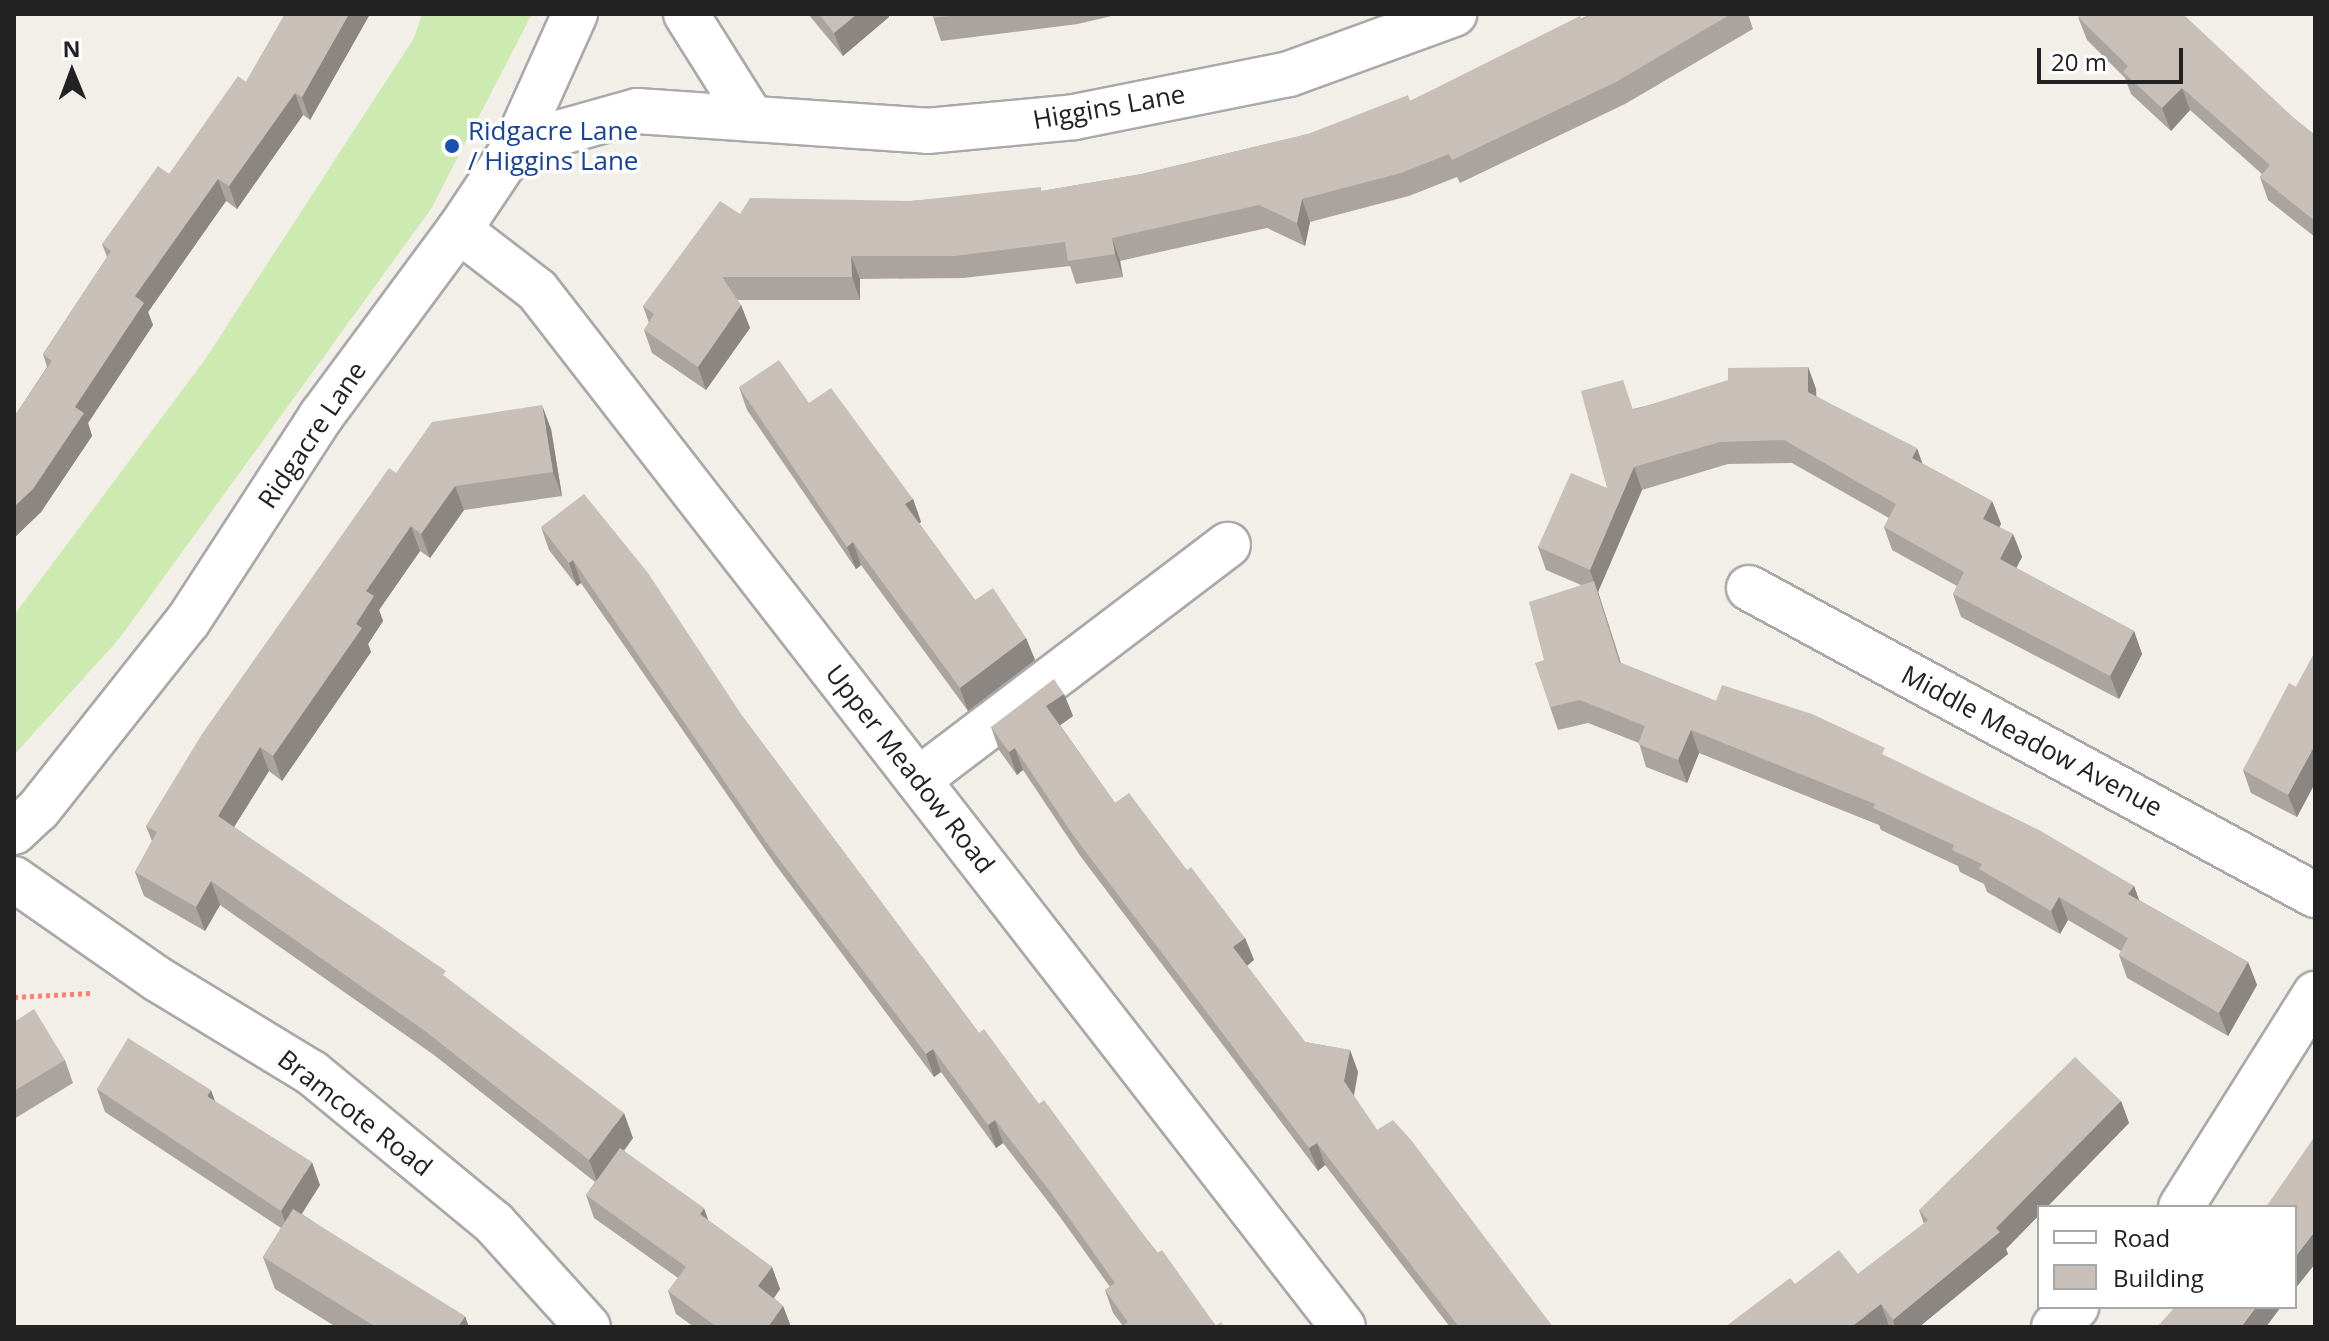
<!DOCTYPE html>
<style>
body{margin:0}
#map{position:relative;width:2329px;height:1341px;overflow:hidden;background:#f2efe9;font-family:"Open Sans",sans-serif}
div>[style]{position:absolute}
.grass>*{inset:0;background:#cdebb0}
.path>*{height:5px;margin-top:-2.5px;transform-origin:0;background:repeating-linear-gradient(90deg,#fa8072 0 4px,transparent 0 8px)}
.roads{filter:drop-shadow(2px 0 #a9a9a9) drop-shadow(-2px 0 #a9a9a9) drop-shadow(0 2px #a9a9a9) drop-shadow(0 -2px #a9a9a9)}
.minor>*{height:44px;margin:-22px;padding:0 22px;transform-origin:22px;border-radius:22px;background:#fff}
.wall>*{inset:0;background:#aba49e}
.shaded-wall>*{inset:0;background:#8b8681}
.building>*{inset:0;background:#c7bfb8}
.dots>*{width:22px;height:22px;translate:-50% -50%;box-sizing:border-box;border:4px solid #fff;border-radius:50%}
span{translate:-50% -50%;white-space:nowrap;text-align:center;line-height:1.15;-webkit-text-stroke:7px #fff;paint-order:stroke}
.street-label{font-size:26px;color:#222}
.transit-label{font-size:26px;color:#164399}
.left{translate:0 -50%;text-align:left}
.frame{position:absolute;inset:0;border:16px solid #222;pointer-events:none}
.legend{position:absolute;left:2037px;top:1205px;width:260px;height:104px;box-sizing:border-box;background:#fff;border:2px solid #a7a7a7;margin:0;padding:10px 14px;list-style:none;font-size:24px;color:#222}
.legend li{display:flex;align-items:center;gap:16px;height:40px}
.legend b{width:40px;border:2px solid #a7a7a7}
.north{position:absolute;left:32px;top:32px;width:80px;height:80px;-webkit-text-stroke:6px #fff;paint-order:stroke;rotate:359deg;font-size:22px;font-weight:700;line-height:32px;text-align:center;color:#222}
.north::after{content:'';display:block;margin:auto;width:28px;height:36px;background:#222;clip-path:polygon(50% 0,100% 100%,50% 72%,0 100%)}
.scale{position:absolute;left:2037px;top:48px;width:146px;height:36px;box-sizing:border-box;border:4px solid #222;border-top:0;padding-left:10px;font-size:24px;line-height:28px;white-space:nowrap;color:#222;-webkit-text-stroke:6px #fff;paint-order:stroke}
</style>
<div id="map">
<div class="grass">
<div style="clip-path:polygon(422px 14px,532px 14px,431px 209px,119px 639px,14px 755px,14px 615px,204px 361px,414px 38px)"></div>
</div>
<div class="path">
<div style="left:14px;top:997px;width:77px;rotate:-3deg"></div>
</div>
<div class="roads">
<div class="minor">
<div style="left:686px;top:14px;width:124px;rotate:57.8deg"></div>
<div style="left:516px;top:145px;width:126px;rotate:-15.7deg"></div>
<div style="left:637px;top:111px;width:291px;rotate:3.9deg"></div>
<div style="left:927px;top:131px;width:148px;rotate:-5.4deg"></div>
<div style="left:1074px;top:117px;width:219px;rotate:-11.3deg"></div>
<div style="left:1289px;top:74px;width:176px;rotate:-20deg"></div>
<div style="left:459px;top:230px;width:98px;rotate:37.6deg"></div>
<div style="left:537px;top:290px;width:1313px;rotate:52.14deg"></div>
<div style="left:1749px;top:588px;width:644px;rotate:28.48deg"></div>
<div style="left:918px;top:780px;width:389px;rotate:-37.2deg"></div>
<div style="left:14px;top:832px;width:33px;rotate:-43deg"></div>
<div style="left:38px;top:810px;width:241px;rotate:-51.6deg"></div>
<div style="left:188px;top:621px;width:246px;rotate:-57deg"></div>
<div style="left:322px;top:415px;width:230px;rotate:-53.5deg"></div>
<div style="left:459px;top:230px;width:102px;rotate:-56.2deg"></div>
<div style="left:516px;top:145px;width:144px;rotate:-65.8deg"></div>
<div style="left:14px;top:879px;width:177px;rotate:34.9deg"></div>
<div style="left:159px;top:980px;width:179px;rotate:31.3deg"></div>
<div style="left:312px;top:1073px;width:236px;rotate:39.5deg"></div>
<div style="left:494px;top:1223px;width:140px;rotate:47.9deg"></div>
<div style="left:2181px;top:1207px;width:252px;rotate:-57.8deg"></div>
<div style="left:2054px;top:1327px;width:30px;rotate:-42deg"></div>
</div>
</div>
<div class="wall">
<div style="clip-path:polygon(285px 14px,370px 14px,310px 120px,303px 115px,237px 209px,226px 201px,148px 312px,153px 325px,88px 423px,92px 436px,41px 512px,14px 538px,14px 417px,47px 367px,43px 354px,107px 257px,102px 244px,169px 174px,246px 82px)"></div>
<div style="clip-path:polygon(808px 14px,888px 14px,889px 17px,843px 56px)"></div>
<div style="clip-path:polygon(932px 14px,1120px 14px,1078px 24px,941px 41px)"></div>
<div style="clip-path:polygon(1591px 14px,1748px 14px,1753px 29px,1625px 104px,1460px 183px,1457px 177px,1409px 196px,1310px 222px,1305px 246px,1267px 228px,1120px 261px,1123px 277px,1076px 284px,1070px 266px,963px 278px,860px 279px,860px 300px,737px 300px,741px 305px,750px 328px,706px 390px,652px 353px,644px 330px,649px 323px,643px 306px,740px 214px,1042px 191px,1142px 174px,1308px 134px,1410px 101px)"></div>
<div style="clip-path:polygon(2078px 17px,2295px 119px,2315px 135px,2315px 237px,2268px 200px,2260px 177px,2262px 174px,2190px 110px,2171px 131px,2131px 94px,2125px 78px,2087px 40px)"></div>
<div style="clip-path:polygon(1808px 367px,1816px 389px,1816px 396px,1923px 464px,1992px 501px,2001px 524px,1999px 527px,2013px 534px,2022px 557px,2016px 568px,2134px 631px,2142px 654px,2119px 699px,1961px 617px,1953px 594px,1957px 586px,1892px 550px,1884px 527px,1889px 518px,1792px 463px,1728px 464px,1642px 490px,1598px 592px,1621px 663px,1716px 701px,1889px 758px,2134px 886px,2139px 900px,2248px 962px,2257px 985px,2228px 1036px,2127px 978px,2119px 955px,2121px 951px,2068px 920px,2060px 934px,1987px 892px,1984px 884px,1960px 872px,1958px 866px,1881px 830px,1879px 825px,1699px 753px,1687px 783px,1646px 767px,1639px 743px,1588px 723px,1558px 730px,1550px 707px,1544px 660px,1581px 585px,1546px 570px,1538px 547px,1607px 488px,1633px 409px)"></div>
<div style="clip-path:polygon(739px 387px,809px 403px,913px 499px,921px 522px,919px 523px,975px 600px,1026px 638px,1035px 660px,968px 711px,861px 565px,856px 569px,747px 410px)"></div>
<div style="clip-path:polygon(551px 429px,562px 496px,464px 510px,430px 558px,420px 551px,379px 610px,383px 621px,368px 644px,371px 652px,282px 781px,269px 771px,234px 827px,449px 980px,633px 1138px,624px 1151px,708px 1220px,772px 1267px,780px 1289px,774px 1298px,783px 1306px,791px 1327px,694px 1327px,676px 1314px,668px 1291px,678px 1278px,594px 1218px,586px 1195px,595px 1182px,434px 1055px,220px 905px,205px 931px,144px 896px,135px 872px,152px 841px,146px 826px,396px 473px)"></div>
<div style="clip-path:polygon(541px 527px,743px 717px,979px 1033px,1039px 1104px,1216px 1326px,1224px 1327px,1123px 1326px,1113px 1313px,1105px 1290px,1110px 1287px,1060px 1217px,1003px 1143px,996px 1148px,941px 1072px,934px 1077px,775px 864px,581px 583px,577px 586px,549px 550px)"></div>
<div style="clip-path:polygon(2315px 652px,2315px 783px,2297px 817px,2251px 793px,2243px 770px,2296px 687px)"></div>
<div style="clip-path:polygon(1064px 694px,1073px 716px,1060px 725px,1115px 803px,1187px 870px,1245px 938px,1254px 960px,1247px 966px,1305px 1042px,1350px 1050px,1358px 1072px,1354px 1096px,1377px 1130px,1553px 1327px,1450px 1327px,1325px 1165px,1318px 1171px,1081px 857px,1023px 770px,1017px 775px,999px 750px,991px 727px)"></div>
<div style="clip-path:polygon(14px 1022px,65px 1060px,73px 1083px,14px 1119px)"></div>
<div style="clip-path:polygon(97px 1089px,215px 1101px,320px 1185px,302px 1214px,469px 1327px,336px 1327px,275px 1289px,263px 1257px,281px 1228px,105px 1112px)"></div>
<div style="clip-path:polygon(2121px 1101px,2129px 1123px,2006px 1249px,2008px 1254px,1919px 1327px,1890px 1327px,1795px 1284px,1858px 1274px,1924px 1224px,1919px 1210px)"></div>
</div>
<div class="shaded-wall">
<div style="clip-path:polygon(349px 14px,370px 14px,310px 120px,302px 97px)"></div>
<div style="clip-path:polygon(857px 14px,888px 14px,889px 17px,843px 56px,834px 33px)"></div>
<div style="clip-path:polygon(2182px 88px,2190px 110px,2171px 131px,2162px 108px)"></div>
<div style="clip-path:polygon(295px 93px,303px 115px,237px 209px,229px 186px)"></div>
<div style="clip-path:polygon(218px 179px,226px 201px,148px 312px,153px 325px,88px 423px,92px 436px,41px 512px,14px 538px,14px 507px,75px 407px,135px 296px)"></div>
<div style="clip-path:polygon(1302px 199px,1310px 222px,1305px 246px,1297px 223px)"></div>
<div style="clip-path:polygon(1112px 238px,1120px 261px,1123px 277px,1115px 254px)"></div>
<div style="clip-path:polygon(851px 256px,860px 279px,860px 300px,852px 277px)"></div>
<div style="clip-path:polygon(741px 305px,750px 328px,706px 390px,698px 367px)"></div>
<div style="clip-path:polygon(1808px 367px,1816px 389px,1817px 414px,1808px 392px)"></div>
<div style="clip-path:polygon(542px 405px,551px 429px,562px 496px,553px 472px)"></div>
<div style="clip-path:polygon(1917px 448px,1925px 471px,1912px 458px)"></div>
<div style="clip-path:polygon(1634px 467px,1642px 490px,1598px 592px,1628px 685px,1590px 570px)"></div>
<div style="clip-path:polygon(455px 486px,464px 510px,430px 558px,421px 534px)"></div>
<div style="clip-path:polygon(913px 499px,921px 522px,914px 527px,905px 504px)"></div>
<div style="clip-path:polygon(1992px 501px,2001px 524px,1991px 542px,1983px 519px)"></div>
<div style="clip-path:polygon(411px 526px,420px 551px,379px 610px,383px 621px,368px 644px,371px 652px,282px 781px,273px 756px,356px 624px,366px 591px)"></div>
<div style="clip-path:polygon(2013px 534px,2022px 557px,2009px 582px,2000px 559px)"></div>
<div style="clip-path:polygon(853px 542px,861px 565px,856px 569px,847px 547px)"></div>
<div style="clip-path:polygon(573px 560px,581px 583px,577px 586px,569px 563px)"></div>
<div style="clip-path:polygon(2134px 631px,2142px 654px,2119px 699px,2110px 676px)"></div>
<div style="clip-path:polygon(1026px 638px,1035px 660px,968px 711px,960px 688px)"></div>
<div style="clip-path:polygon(1064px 694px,1073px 716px,1055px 729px,1046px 706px)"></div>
<div style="clip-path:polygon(1691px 730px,1699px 753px,1687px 783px,1678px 760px)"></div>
<div style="clip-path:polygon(2315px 745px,2315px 783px,2297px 817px,2288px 795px)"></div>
<div style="clip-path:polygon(260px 747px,269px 771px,226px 840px,218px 816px)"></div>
<div style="clip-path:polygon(1015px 748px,1023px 770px,1017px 775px,1009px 752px)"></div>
<div style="clip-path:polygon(211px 881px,220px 905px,205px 931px,196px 907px)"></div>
<div style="clip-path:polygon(2134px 886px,2142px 908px,2128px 894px)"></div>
<div style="clip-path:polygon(2059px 897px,2068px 920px,2060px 934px,2051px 911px)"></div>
<div style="clip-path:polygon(1245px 938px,1254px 960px,1241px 970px,1233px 947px)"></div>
<div style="clip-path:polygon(2248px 962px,2257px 985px,2228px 1036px,2219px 1013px)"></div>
<div style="clip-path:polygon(933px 1049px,941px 1072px,934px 1077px,926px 1054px)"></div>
<div style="clip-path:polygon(1350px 1050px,1358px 1072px,1352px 1104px,1344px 1081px)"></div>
<div style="clip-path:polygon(211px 1090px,219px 1112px,207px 1096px)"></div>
<div style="clip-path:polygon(2121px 1101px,2129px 1123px,2047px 1207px,2039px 1207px,2039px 1215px,2006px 1249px,2008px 1254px,1919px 1327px,1895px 1327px,1893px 1320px,1996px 1228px)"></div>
<div style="clip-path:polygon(624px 1113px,633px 1138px,598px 1184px,589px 1160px)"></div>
<div style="clip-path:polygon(995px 1120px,1003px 1143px,996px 1148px,988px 1125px)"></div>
<div style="clip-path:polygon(1317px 1143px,1325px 1165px,1318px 1171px,1309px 1148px)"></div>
<div style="clip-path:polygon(312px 1162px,320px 1185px,289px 1233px,281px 1211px)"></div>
<div style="clip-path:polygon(704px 1208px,712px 1231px,700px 1214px)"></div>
<div style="clip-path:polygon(2315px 1231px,2315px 1264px,2295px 1289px,2295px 1257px)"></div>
<div style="clip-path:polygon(772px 1267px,780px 1289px,766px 1309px,758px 1286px)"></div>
<div style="clip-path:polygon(1881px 1304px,1889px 1326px,1851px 1327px)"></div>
<div style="clip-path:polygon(783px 1306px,791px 1327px,768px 1327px)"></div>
<div style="clip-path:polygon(2256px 1307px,2281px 1307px,2266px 1327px,2241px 1327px)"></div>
<div style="clip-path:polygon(465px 1316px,469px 1327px,458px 1327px)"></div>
</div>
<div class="building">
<div style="clip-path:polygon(285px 14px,349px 14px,302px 97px,295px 93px,229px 186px,218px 179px,135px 296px,144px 303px,75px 407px,84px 413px,33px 489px,14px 507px,14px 417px,52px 361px,43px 354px,111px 251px,102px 244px,158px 166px,169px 174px,238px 76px,246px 82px)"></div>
<div style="clip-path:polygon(819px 14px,857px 14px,834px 33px)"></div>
<div style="clip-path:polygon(932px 14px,966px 14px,933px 18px)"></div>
<div style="clip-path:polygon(1591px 14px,1731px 14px,1616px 82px,1452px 160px,1449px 154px,1401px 173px,1302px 199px,1297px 223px,1259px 205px,1112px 238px,1115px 254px,1068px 261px,1065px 242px,955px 256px,851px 256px,852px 277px,722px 277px,741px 305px,698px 367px,644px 330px,654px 314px,643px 306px,720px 201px,740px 214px,750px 198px,911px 201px,1041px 187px,1041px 191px,1142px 174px,1308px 134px,1408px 95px,1410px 101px,1580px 16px,1582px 20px)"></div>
<div style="clip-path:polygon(2081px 14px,2183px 14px,2295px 119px,2315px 135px,2315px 221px,2260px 177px,2270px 165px,2182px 88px,2162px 108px,2123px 72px,2128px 66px,2078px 17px)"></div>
<div style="clip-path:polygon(779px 360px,809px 403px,831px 388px,913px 499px,905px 504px,975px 600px,993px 588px,1026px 638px,960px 688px,853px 542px,847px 547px,739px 387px)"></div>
<div style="clip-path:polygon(1808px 367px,1808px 392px,1917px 448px,1912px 458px,1992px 501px,1983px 519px,2013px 534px,2000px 559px,2134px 631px,2110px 676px,1953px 594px,1964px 572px,1884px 527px,1896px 504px,1784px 440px,1720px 442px,1634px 467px,1590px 570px,1538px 547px,1571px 473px,1607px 488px,1581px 391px,1623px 380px,1633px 410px,1728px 380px,1728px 368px)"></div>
<div style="clip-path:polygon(542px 405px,553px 472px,455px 486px,421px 534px,411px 526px,366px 591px,374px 596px,356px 624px,362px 628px,273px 756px,260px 747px,218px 816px,446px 971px,443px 975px,624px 1113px,589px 1160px,425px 1031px,211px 881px,196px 907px,135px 872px,157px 832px,146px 826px,202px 734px,389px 468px,396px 473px,432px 422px)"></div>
<div style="clip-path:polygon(584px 494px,648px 573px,743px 717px,979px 1033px,984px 1029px,1039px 1104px,1044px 1100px,1157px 1253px,1162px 1250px,1216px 1326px,1221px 1322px,1224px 1327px,1121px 1327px,1128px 1322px,1105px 1290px,1115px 1283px,1052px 1194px,995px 1120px,988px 1125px,933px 1049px,926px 1054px,766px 842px,573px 560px,569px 563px,541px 527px)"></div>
<div style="clip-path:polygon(1594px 581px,1619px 662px,1716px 701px,1722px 685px,1812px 714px,1885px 748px,1882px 754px,2039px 830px,2134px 886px,2128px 894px,2248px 962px,2219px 1013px,2119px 955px,2128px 938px,2059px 897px,2051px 911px,1979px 869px,1982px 864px,1952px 850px,1954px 845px,1873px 808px,1875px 804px,1691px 730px,1678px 760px,1638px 744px,1645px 726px,1580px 700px,1550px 707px,1535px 663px,1544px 660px,1529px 602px)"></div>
<div style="clip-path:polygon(2315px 652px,2315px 745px,2288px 795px,2243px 770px,2289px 683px,2296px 687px)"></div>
<div style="clip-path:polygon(1054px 679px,1064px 694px,1046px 706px,1115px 803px,1129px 793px,1187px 870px,1191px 867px,1245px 938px,1233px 947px,1305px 1042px,1350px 1050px,1344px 1081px,1377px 1130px,1393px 1120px,1411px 1140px,1553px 1327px,1459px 1327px,1317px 1143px,1309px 1148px,1073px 835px,1015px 748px,1009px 752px,991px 727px)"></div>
<div style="clip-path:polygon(34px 1009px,65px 1060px,14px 1091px,14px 1022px)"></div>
<div style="clip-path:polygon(128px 1038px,211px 1090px,207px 1096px,312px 1162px,281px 1211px,97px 1089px)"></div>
<div style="clip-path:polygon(2075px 1057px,2121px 1101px,1996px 1228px,2000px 1232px,1893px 1320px,1881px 1304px,1851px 1327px,1725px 1327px,1790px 1278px,1795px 1284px,1839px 1250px,1858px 1274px,1928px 1220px,1919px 1210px)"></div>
<div style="clip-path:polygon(2315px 1136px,2315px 1231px,2295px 1257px,2295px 1207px,2266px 1207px)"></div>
<div style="clip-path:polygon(620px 1148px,704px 1208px,700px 1214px,772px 1267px,758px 1286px,783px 1306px,768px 1327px,717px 1327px,668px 1291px,686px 1267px,586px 1195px)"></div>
<div style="clip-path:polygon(293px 1209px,465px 1316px,458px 1327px,376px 1327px,263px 1257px)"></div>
<div style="clip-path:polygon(2175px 1307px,2256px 1307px,2241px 1327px,2157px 1327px)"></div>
</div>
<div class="dots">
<div style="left:452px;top:146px;background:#1a4fb4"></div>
</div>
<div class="street-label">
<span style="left:1109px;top:107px;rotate:-10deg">Higgins Lane</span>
<span style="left:312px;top:435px;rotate:-56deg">Ridgacre Lane</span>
<span style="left:2032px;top:741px;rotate:28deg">Middle Meadow Avenue</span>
<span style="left:910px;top:769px;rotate:52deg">Upper Meadow Road</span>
<span style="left:355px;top:1113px;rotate:38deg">Bramcote Road</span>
</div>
<div class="transit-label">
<span class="left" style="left:468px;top:146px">Ridgacre Lane<br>/ Higgins Lane</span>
</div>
<div class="frame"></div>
<ul class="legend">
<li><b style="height:10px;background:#fff"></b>Road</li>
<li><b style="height:22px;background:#c7bfb8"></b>Building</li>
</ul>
<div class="north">N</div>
<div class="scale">20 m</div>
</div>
